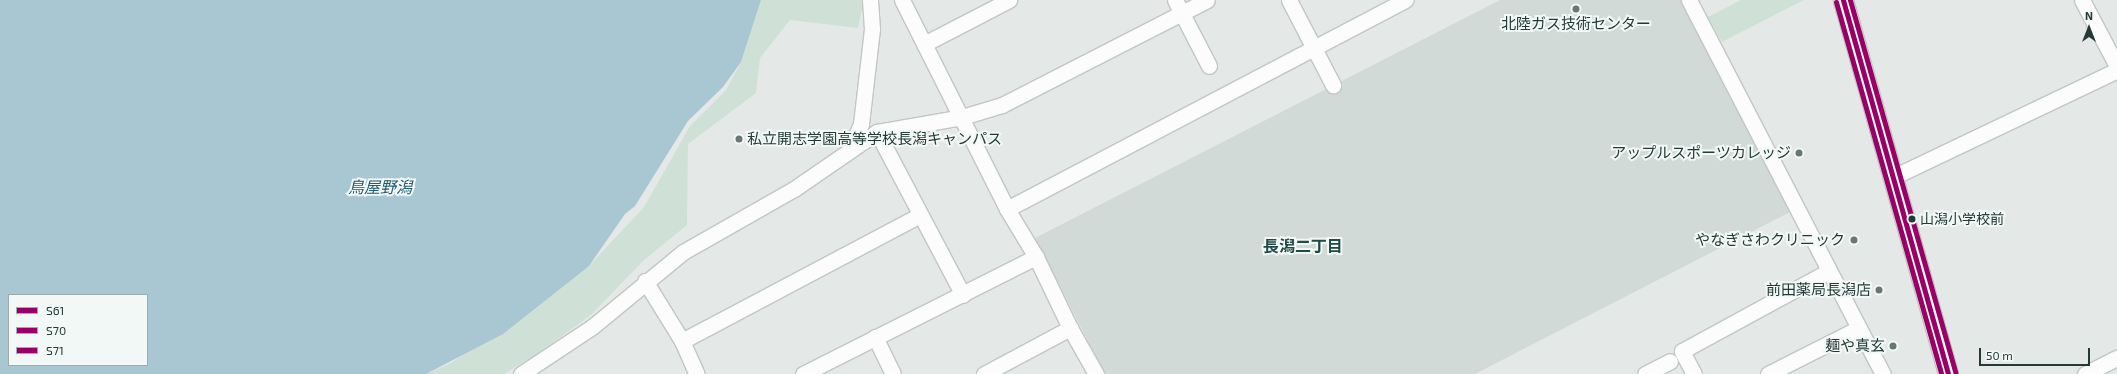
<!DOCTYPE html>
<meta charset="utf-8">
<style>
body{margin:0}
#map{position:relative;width:2117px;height:374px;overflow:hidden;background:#e4e9e7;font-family:"Exo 2","Noto Sans JP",sans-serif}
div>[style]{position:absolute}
.built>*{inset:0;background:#d2dad7}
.green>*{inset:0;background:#cfe1d6}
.water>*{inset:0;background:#a8c7d3}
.roads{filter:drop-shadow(1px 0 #c1c6c4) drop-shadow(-1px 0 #c1c6c4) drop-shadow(0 1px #c1c6c4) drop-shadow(0 -1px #c1c6c4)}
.minor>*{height:15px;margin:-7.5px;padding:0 7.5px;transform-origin:7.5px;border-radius:7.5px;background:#fbfcfb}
.tertiary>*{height:19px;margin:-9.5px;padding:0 9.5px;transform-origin:9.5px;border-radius:9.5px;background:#fbfcfb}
.bus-1>*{height:5px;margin:-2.5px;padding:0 2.5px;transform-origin:2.5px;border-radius:2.5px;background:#906}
.bus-2>*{height:5px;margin:-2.5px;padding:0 2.5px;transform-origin:2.5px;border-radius:2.5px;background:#906}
.bus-3>*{height:5px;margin:-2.5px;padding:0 2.5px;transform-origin:2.5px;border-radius:2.5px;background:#906}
.dots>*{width:11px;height:11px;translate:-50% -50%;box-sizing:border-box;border:2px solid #f2f8f6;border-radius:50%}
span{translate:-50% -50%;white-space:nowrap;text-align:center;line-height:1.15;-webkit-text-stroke:4px #f2f8f6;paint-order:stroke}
.bus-label{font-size:14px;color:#243a37}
.left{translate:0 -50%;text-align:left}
.poi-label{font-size:15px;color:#243a37}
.right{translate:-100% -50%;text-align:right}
.water-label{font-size:16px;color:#235971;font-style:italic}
.neighbourhood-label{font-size:16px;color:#214b46;font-weight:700}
.legend{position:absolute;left:8px;top:294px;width:140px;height:72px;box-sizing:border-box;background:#f2f8f6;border:1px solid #a0acaa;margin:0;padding:5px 7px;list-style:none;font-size:12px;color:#243a37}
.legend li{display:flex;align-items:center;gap:8px;height:20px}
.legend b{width:20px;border:1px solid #a0acaa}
.north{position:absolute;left:2069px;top:8px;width:40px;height:40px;-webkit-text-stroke:3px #f2f8f6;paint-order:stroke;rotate:0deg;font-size:11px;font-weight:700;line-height:16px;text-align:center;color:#243a37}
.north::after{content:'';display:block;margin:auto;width:14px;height:18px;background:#243a37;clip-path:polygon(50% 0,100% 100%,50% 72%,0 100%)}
.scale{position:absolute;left:1979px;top:348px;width:111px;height:18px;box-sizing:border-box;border:2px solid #243a37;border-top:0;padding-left:5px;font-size:12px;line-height:14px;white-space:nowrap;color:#243a37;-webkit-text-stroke:3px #f2f8f6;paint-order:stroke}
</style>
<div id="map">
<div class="built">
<div style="clip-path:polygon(1500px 0,1683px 0,1792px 211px,1475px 374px,1105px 374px,1035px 238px)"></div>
</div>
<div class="green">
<div style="clip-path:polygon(761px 0,864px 0,858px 28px,790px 20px,760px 58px,756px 93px,688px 144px,687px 225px,643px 261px,592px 314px,540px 352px,504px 374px,426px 374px,451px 363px,589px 266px,644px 207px,690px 126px,726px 90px,741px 62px)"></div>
<div style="clip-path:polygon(1741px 0,1804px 0,1722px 42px,1708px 17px)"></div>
</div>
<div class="water">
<div style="clip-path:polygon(evenodd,0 0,761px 0,741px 62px,723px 87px,688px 121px,635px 206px,625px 214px,589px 266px,503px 334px,426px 374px,0 374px,0 0,9px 295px,147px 295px,147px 365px,9px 365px,9px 295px)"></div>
</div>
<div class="roads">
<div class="minor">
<div style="left:902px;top:0;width:234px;rotate:63.3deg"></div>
<div style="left:1007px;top:209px;width:56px;rotate:58.9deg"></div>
<div style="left:1036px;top:257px;width:79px;rotate:64.4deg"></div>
<div style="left:1070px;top:328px;width:53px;rotate:60.5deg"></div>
<div style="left:1175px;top:0;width:74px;rotate:62.7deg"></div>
<div style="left:1289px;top:0;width:96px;rotate:62.6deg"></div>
<div style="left:1689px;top:0;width:421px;rotate:62.6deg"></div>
<div style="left:2082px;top:0;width:75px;rotate:62.1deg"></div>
<div style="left:924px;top:44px;width:96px;rotate:-27.4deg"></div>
<div style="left:877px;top:132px;width:184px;rotate:62.2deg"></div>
<div style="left:849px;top:151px;width:30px;rotate:-66deg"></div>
<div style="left:861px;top:124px;width:96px;rotate:-83.4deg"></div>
<div style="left:872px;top:29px;width:29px;rotate:-94deg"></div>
<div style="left:1891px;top:178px;width:250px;rotate:-25.5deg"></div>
<div style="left:1007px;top:209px;width:450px;rotate:-27.7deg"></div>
<div style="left:645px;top:281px;width:70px;rotate:58.3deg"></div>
<div style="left:682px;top:341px;width:36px;rotate:66deg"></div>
<div style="left:875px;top:337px;width:41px;rotate:64.1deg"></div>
<div style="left:682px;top:341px;width:269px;rotate:-27.9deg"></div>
<div style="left:521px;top:374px;width:85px;rotate:-33.5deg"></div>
<div style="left:592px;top:327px;width:118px;rotate:-39.5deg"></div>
<div style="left:683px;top:252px;width:128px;rotate:-29.6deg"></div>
<div style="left:794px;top:189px;width:101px;rotate:-34.5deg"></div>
<div style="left:877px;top:132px;width:86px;rotate:-10deg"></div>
<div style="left:962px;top:117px;width:42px;rotate:-16.7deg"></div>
<div style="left:1002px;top:105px;width:230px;rotate:-27.1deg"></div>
<div style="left:803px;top:374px;width:261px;rotate:-26.7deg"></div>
<div style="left:984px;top:374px;width:98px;rotate:-28.1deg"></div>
<div style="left:1645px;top:374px;width:28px;rotate:-27deg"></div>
<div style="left:1694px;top:374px;width:26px;rotate:-118deg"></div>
<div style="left:1682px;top:351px;width:167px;rotate:-28.6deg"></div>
<div style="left:1768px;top:374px;width:102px;rotate:-26.8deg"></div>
<div style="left:2085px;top:374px;width:36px;rotate:-27deg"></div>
</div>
<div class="tertiary">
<div style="left:1843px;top:0;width:388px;rotate:74.3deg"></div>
</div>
</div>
<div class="bus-1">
<div style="left:1843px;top:0;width:388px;rotate:74.3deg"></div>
</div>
<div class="bus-2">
<div style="left:1836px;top:2px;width:387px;rotate:74.2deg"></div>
</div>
<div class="bus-3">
<div style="left:1850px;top:0;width:387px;rotate:74.2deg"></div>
</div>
<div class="dots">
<div style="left:1576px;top:9px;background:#677775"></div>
<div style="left:739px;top:139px;background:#677775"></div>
<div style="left:1799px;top:153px;background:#677775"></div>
<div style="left:1912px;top:219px;background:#243a37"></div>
<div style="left:1854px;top:240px;background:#677775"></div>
<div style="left:1879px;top:290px;background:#677775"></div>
<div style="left:1893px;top:346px;background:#677775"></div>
</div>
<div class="bus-label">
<span class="left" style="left:1920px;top:219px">山潟小学校前</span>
</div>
<div class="poi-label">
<span style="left:1576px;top:24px">北陸ガス技術センター</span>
<span class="left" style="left:747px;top:139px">私立開志学園高等学校長潟キャンパス</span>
<span class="right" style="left:1791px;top:153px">アップルスポーツカレッジ</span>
<span class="right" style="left:1845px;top:240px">やなぎさわクリニック</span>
<span class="right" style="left:1871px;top:290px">前田薬局長潟店</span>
<span class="right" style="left:1885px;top:346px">麺や真玄</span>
</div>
<div class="water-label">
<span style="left:380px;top:187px">鳥屋野潟</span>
</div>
<div class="neighbourhood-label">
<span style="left:1303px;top:246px">長潟二丁目</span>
</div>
<ul class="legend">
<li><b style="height:5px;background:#906"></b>S61</li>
<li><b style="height:5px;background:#906"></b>S70</li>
<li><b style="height:5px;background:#906"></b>S71</li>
</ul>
<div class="north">N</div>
<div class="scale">50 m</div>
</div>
